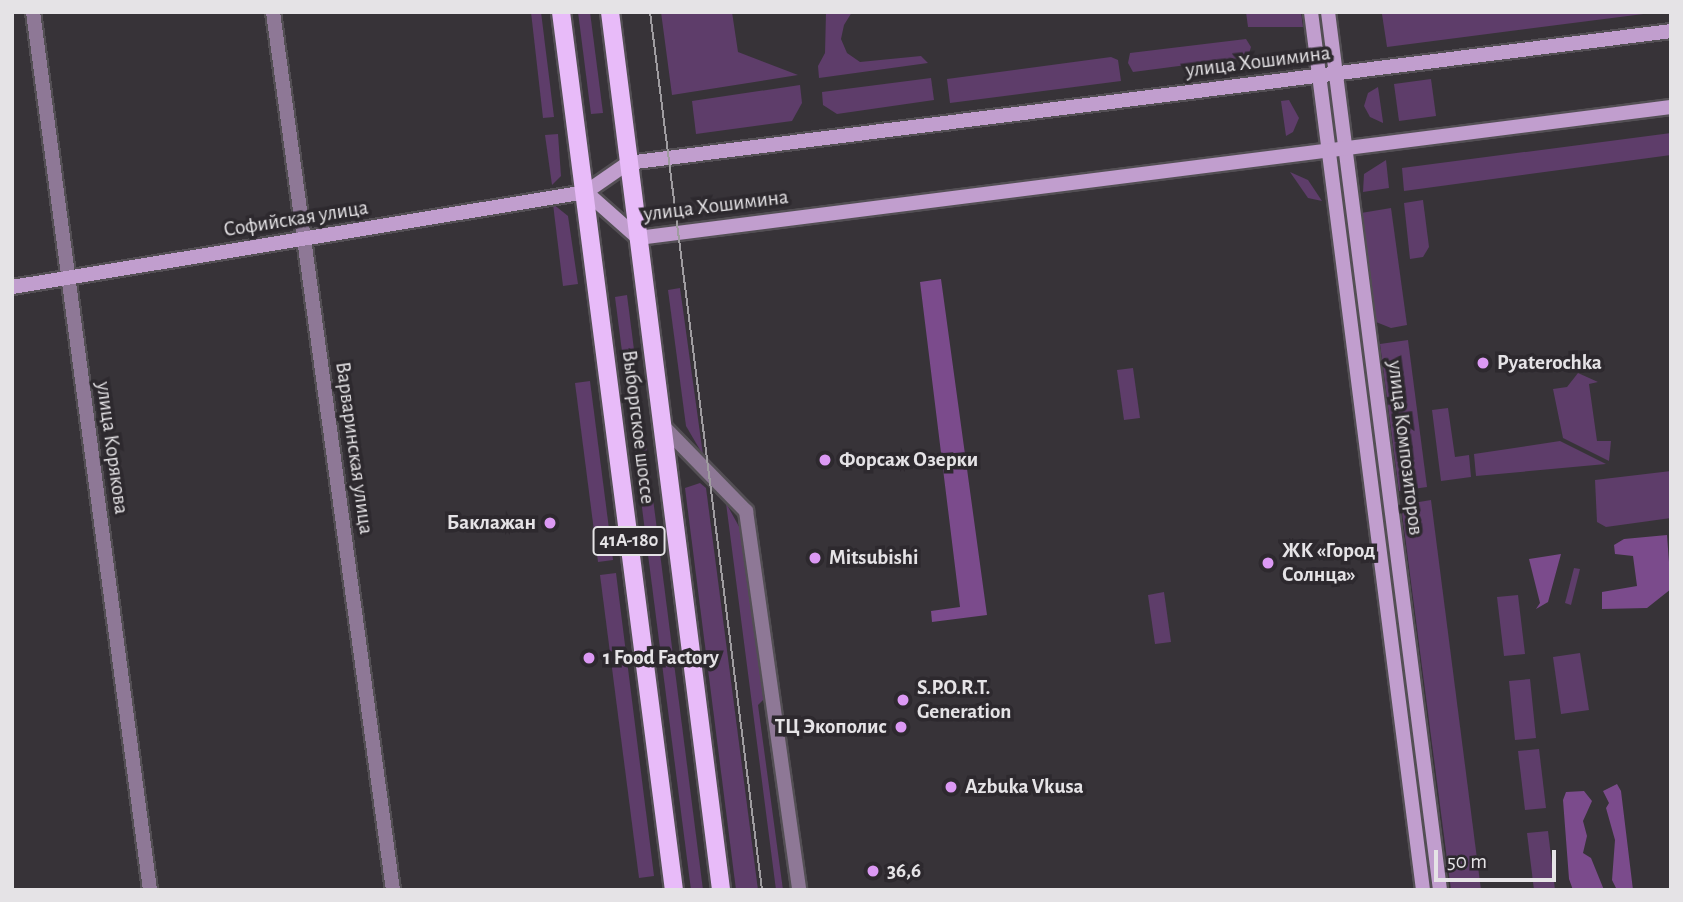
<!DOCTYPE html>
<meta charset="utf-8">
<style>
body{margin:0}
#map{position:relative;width:1683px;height:902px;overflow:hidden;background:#373338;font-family:"Alegreya Sans",sans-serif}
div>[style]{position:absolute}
.green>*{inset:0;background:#5e3d6a}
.forest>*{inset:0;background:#7b4b8c}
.roads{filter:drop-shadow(2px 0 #534f54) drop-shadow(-2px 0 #534f54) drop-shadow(0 2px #534f54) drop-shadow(0 -2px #534f54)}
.street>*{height:14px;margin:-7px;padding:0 7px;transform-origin:7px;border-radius:7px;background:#8e7896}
.secondary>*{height:14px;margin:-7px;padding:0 7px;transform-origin:7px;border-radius:7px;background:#c19ece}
.primary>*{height:18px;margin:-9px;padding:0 9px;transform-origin:9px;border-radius:9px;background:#e8bbf9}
.tram>*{height:2px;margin:-1px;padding:0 1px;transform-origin:1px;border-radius:1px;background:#9f9ca0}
.dots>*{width:19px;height:19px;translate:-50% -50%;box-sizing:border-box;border:4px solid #2d292e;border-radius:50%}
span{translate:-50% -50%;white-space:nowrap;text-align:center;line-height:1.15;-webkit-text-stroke:7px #2d292e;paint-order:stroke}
.shield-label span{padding:2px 5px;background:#2d292e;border:2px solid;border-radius:5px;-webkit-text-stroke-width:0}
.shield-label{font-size:19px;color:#e5e3e6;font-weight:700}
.street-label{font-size:21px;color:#e5e3e6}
.poi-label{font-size:21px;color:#e5e3e6;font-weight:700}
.left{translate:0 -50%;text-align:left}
.right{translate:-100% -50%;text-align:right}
.frame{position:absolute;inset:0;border:14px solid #e5e3e6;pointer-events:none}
.scale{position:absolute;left:1434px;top:850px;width:122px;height:32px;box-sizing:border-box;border:4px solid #e5e3e6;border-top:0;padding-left:9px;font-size:21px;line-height:24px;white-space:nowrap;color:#e5e3e6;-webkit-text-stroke:5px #2d292e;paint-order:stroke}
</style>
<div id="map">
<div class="green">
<div style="clip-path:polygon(531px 12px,541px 12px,554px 117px,543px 118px)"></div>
<div style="clip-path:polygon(578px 12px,590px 12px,603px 113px,591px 114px)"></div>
<div style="clip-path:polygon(661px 12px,732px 12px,738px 52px,798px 75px,672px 95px)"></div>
<div style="clip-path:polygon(826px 12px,852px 12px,844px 25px,841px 39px,847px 53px,860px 62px,921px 56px,928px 63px,819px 78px,818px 66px,825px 53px)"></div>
<div style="clip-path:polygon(1246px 12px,1301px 12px,1303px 27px,1248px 27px)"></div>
<div style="clip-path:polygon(1399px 12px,1659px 12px,1387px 47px,1382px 14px)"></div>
<div style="clip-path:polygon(1246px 39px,1251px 47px,1248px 57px,1133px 72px,1128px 63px,1130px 53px)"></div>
<div style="clip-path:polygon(1111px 57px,1118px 60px,1121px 81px,950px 103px,947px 79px)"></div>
<div style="clip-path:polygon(931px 78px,934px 100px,837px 114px,823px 105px,822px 92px)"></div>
<div style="clip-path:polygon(1431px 79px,1436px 116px,1399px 121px,1394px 84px)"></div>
<div style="clip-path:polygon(800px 85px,802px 103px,792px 121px,696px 134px,692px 101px)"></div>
<div style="clip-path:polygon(1378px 87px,1383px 122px,1383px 123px,1370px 117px,1364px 106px,1368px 93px)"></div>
<div style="clip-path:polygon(1289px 100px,1299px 118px,1293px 132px,1286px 136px,1281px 101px)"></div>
<div style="clip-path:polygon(1671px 133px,1671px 155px,1404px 191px,1402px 168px)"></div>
<div style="clip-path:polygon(558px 134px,561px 176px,552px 185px,545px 135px)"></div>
<div style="clip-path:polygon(1386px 160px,1389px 188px,1363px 192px,1364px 174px)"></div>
<div style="clip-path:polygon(1290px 172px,1308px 180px,1322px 201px,1308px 198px)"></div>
<div style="clip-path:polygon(1423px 200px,1429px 247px,1423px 257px,1410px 259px,1404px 203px)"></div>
<div style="clip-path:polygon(553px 204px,568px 216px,578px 284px,563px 286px)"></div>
<div style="clip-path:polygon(1391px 208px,1407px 325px,1391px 328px,1376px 322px,1361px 213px)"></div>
<div style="clip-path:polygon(680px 288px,703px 455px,686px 426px,668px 290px)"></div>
<div style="clip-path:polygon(627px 295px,703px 890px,691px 890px,615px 297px)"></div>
<div style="clip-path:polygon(1408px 340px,1427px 487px,1399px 491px,1380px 344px)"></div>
<div style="clip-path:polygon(1133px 368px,1140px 418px,1124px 420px,1117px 370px)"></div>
<div style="clip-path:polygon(1578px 373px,1598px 382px,1589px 384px,1597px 441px,1611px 441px,1609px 461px,1563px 438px,1553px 389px,1567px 387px)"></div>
<div style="clip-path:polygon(590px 381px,613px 560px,598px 562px,575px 383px)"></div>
<div style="clip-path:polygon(1448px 408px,1455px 457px,1469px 455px,1471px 477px,1441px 481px,1432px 410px)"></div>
<div style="clip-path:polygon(1560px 441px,1606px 464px,1476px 476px,1474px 454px)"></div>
<div style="clip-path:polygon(1671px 471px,1671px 518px,1606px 527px,1597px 522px,1595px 480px)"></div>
<div style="clip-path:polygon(700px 483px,706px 488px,758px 890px,736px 890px,685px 488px)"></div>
<div style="clip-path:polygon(1431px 500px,1481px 890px,1451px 890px,1401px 505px)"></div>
<div style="clip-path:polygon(726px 503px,742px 532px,764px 699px,758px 705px,783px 890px,776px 890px)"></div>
<div style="clip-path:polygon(1574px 568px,1580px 569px,1571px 605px,1565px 603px)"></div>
<div style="clip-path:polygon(616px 573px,654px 876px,639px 878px,600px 575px)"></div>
<div style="clip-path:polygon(1164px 592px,1171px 642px,1155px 644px,1148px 595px)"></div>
<div style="clip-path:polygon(1518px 595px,1525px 654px,1504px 656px,1497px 597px)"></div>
<div style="clip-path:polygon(1580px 653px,1589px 710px,1561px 714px,1553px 657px)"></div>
<div style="clip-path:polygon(1530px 679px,1536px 738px,1515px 740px,1509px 681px)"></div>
<div style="clip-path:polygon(1539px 749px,1546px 808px,1525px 810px,1518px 751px)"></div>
<div style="clip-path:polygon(1548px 831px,1555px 890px,1534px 890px,1527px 833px)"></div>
</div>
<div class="forest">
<div style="clip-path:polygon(941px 279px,987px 615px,932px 622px,931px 611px,960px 607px,920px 282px)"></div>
<div style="clip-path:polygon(1667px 535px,1671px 589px,1647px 608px,1602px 609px,1602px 592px,1637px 586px,1633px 556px,1615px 554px,1614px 545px,1624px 539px)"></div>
<div style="clip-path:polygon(1561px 554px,1548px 602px,1536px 609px,1540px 603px,1529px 559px)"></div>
<div style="clip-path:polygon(1617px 784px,1621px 791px,1633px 890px,1617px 890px,1612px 880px,1615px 840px,1606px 808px,1609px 803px,1603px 791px)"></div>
<div style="clip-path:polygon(1584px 791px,1592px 801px,1583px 821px,1587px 836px,1583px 853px,1591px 858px,1604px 890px,1573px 890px,1569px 879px,1563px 800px,1566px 792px)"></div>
</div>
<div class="roads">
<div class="street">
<div style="left:33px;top:12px;width:886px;rotate:82.41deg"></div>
<div style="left:273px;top:12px;width:886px;rotate:82.22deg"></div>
<div style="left:661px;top:424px;width:122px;rotate:45.7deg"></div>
<div style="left:746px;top:511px;width:383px;rotate:82deg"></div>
</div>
<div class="secondary">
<div style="left:1311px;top:12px;width:885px;rotate:82.73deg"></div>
<div style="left:1328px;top:12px;width:885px;rotate:82.73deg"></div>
<div style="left:586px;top:192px;width:69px;rotate:41.5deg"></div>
<div style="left:638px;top:238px;width:1041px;rotate:-7.23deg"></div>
<div style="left:12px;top:287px;width:582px;rotate:-9.4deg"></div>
<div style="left:586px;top:192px;width:51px;rotate:-34.6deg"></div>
<div style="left:628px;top:163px;width:1051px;rotate:-7.21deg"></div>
</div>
<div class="primary">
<div style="left:561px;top:12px;width:885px;rotate:82.67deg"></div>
<div style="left:610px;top:12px;width:885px;rotate:82.79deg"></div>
</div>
</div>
<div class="tram">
<div style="left:650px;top:12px;width:885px;rotate:82.73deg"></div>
</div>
<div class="dots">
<div style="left:1483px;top:363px;background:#dc99f4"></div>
<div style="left:825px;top:460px;background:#dc99f4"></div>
<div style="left:550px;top:523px;background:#dc99f4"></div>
<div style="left:815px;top:558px;background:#dc99f4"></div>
<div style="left:1268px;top:563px;background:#dc99f4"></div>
<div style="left:589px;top:658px;background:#dc99f4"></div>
<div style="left:903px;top:700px;background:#dc99f4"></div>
<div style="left:901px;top:727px;background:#dc99f4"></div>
<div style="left:951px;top:787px;background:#dc99f4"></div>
<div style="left:873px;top:871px;background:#dc99f4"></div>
</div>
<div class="shield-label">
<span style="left:629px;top:541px">41А-180</span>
</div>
<div class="street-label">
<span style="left:1258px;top:62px;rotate:-7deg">улица Хошимина</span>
<span style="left:716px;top:206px;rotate:-7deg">улица Хошимина</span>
<span style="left:296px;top:219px;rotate:-9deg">Софийская улица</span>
<span style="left:638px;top:427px;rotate:83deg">Выборгское шоссе</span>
<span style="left:112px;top:448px;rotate:82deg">улица Корякова</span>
<span style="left:354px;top:448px;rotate:82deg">Варваринская улица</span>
<span style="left:1405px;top:448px;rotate:83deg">улица Композиторов</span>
</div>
<div class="poi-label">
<span class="left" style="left:1497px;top:363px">Pyaterochka</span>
<span class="left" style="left:839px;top:460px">Форсаж Озерки</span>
<span class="right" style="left:536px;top:523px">Баклажан</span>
<span class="left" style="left:1282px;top:563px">ЖК «Город<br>Солнца»</span>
<span class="left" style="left:829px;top:558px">Mitsubishi</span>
<span class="left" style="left:603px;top:658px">1 Food Factory</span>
<span class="left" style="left:917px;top:700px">S.P.O.R.T.<br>Generation</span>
<span class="right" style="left:887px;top:727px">ТЦ Экополис</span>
<span class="left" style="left:965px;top:787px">Azbuka Vkusa</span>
<span class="left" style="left:887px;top:871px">36,6</span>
</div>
<div class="frame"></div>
<div class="scale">50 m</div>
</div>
